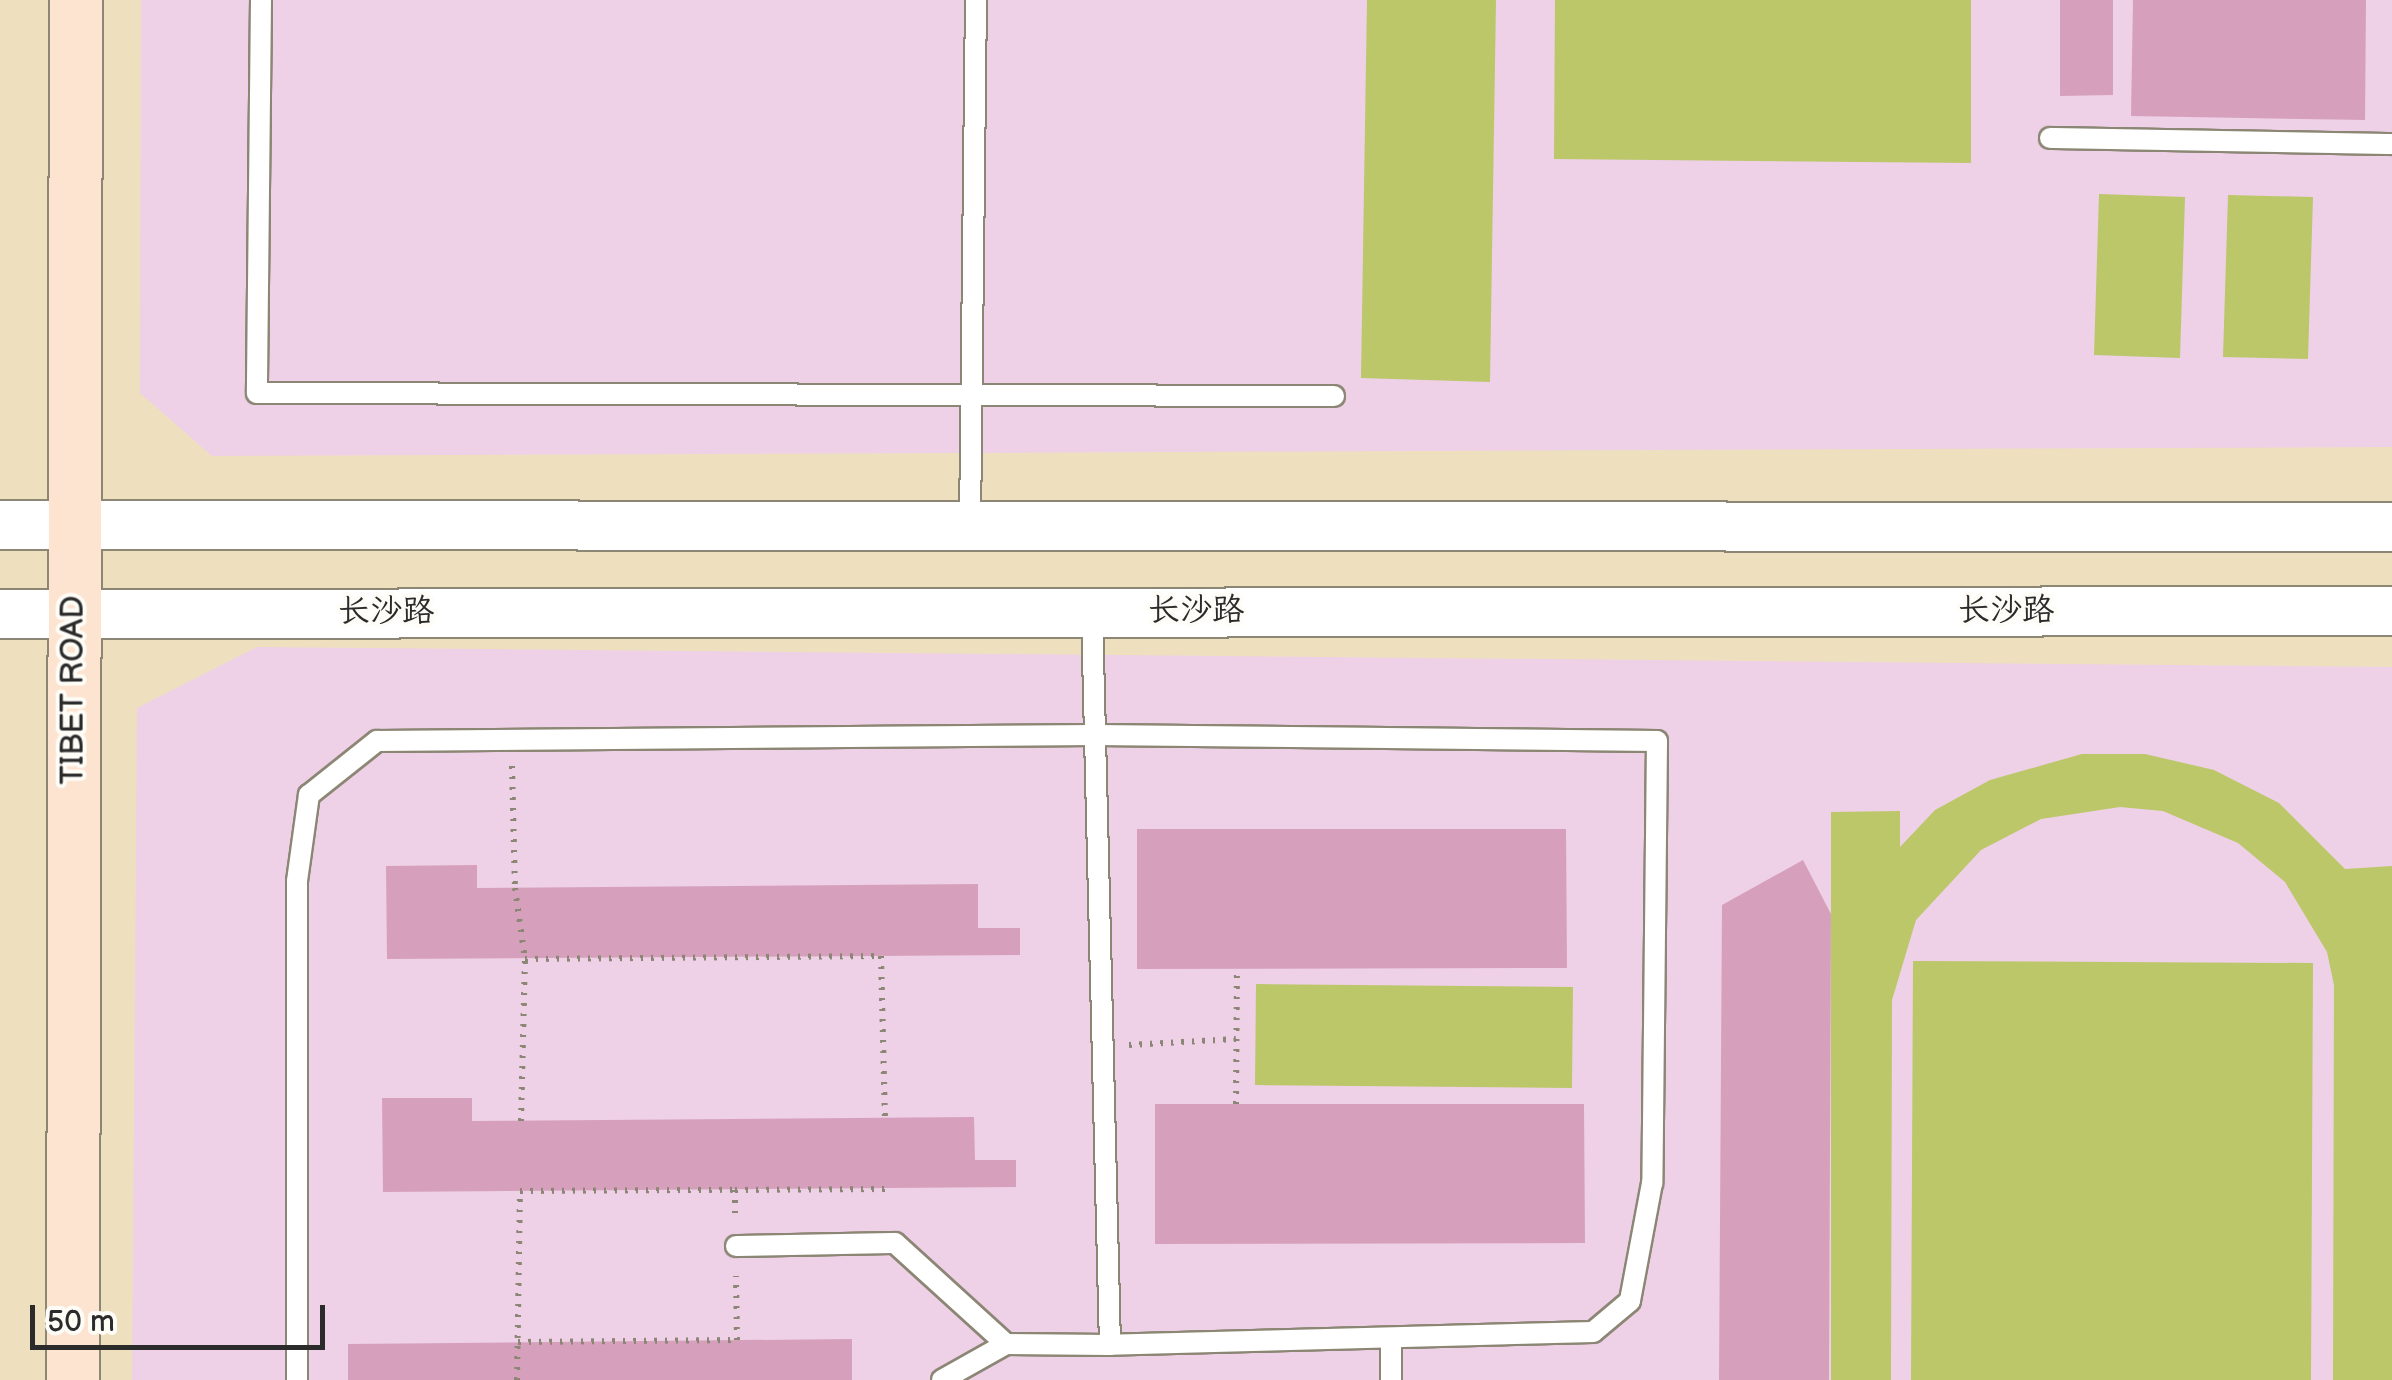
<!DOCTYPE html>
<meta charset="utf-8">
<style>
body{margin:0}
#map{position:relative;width:2392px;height:1380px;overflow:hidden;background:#eee0bf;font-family:"Balsamiq Sans","LXGW WenKai TC",sans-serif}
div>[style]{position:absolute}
.built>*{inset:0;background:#eed0e7}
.green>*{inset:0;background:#bbc769}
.building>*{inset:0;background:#d6a0bc}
.path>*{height:6px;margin-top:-3px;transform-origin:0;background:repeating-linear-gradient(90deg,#8c8675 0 2.5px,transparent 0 10.5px)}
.roads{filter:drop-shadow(2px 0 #8c8675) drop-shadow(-2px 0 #8c8675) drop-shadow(0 2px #8c8675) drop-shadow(0 -2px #8c8675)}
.service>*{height:20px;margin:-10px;padding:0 10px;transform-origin:10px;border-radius:10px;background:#fff}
.tertiary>*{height:48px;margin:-24px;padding:0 24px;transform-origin:24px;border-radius:24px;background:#fff}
.secondary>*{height:52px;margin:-26px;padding:0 26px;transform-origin:26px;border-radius:26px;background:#fde4d1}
span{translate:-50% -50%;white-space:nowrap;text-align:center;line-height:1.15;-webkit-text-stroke:8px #fdfcf7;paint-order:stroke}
.street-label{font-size:32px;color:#2b2b2b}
.scale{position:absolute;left:30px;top:1305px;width:295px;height:45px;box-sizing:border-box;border:5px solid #2b2b2b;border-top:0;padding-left:12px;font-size:30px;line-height:35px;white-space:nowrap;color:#2b2b2b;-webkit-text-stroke:8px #fdfcf7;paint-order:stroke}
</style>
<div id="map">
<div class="built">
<div style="clip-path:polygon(141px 0,2392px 0,2392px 447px,212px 456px,140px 393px)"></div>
<div style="clip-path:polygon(257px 647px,2392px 667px,2392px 1380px,132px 1380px,137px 708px)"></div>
</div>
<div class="green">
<div style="clip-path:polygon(1367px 0,1496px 0,1490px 382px,1361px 378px)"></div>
<div style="clip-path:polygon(1555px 0,1971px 0,1971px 163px,1554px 159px)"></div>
<div style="clip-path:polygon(2099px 194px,2185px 197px,2180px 358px,2094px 355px)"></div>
<div style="clip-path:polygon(2228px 195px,2313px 197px,2308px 359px,2223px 357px)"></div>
<div style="clip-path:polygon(2082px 754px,2145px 754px,2214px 770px,2279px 803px,2345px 869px,2392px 866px,2392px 1380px,2333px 1380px,2334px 985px,2327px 952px,2285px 882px,2238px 843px,2163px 811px,2120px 807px,2041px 819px,1981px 850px,1916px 920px,1892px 1000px,1891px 1380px,1831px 1380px,1831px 812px,1900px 811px,1900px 847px,1935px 810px,1990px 780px)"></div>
<div style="clip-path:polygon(1913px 961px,2313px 963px,2311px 1380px,1911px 1380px)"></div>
<div style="clip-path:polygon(1256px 984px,1573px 987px,1572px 1088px,1255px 1085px)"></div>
</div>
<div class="building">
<div style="clip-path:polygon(2060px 0,2113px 0,2113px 95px,2060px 96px)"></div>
<div style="clip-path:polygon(2133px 0,2366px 0,2365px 120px,2131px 116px)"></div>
<div style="clip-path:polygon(1137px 829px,1566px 829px,1567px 968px,1137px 969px)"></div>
<div style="clip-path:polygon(1803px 860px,1831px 914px,1829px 1380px,1719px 1380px,1722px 905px)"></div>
<div style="clip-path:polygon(477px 865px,477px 888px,978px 884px,978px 928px,1020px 928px,1020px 955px,387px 959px,386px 866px)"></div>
<div style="clip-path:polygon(382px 1098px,472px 1098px,472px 1121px,974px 1117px,975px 1160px,1016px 1160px,1016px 1187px,383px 1192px)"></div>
<div style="clip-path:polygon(1155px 1104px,1584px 1104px,1585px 1243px,1155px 1244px)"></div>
<div style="clip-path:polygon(852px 1339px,852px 1380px,348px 1380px,348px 1344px)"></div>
</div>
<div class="path">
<div style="left:512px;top:766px;width:122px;rotate:88.6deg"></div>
<div style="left:515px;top:888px;width:72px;rotate:82deg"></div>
<div style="left:1129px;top:1045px;width:107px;rotate:-3.2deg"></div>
<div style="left:1236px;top:1104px;width:135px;rotate:-89.6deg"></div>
<div style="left:521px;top:1121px;width:162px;rotate:-88.6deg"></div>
<div style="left:525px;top:959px;width:356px;rotate:-0.5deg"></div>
<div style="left:881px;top:956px;width:162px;rotate:88.6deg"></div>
<div style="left:735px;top:1190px;width:152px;rotate:-0.4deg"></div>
<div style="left:518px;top:1342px;width:219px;rotate:-0.5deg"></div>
<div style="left:737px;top:1340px;width:64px;rotate:-90.9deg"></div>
<div style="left:517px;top:1380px;width:189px;rotate:-89.1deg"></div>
<div style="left:520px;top:1191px;width:215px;rotate:-0.3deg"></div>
<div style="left:735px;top:1190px;width:28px;rotate:90deg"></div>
</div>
<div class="roads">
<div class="service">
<div style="left:261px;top:0;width:393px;rotate:90.6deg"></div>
<div style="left:257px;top:393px;width:1077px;rotate:0.16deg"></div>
<div style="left:2050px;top:138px;width:342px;rotate:1deg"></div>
<div style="left:970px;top:526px;width:526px;rotate:-89.35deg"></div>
<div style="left:736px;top:1246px;width:159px;rotate:-1.1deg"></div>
<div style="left:895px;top:1243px;width:150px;rotate:42.3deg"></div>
<div style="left:297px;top:1380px;width:499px;rotate:-90deg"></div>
<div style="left:297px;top:881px;width:87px;rotate:-82.1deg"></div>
<div style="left:309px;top:795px;width:87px;rotate:-38.5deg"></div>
<div style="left:377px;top:741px;width:718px;rotate:-0.48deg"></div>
<div style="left:1095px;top:735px;width:562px;rotate:0.61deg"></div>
<div style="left:1657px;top:741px;width:442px;rotate:90.6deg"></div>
<div style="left:1652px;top:1183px;width:120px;rotate:100.6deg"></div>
<div style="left:1630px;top:1301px;width:48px;rotate:140deg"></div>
<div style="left:1593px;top:1332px;width:483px;rotate:178.5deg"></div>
<div style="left:942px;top:1380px;width:73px;rotate:-29.4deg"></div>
<div style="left:1006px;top:1344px;width:104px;rotate:0.6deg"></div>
<div style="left:1110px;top:1345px;width:732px;rotate:-91.41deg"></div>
<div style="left:1391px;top:1380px;width:41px;rotate:-90deg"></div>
</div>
<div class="tertiary">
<div style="left:0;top:525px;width:2392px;rotate:0.05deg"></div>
<div style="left:0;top:614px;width:2392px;rotate:-0.07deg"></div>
</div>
<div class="secondary">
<div style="left:73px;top:1380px;width:1380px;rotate:-89.88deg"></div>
</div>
</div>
<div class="street-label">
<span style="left:1196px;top:611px">长沙路</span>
<span style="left:2006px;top:611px">长沙路</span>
<span style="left:386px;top:612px">长沙路</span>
<span style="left:74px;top:690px;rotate:-90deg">TIBET ROAD</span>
</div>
<div class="scale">50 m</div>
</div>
